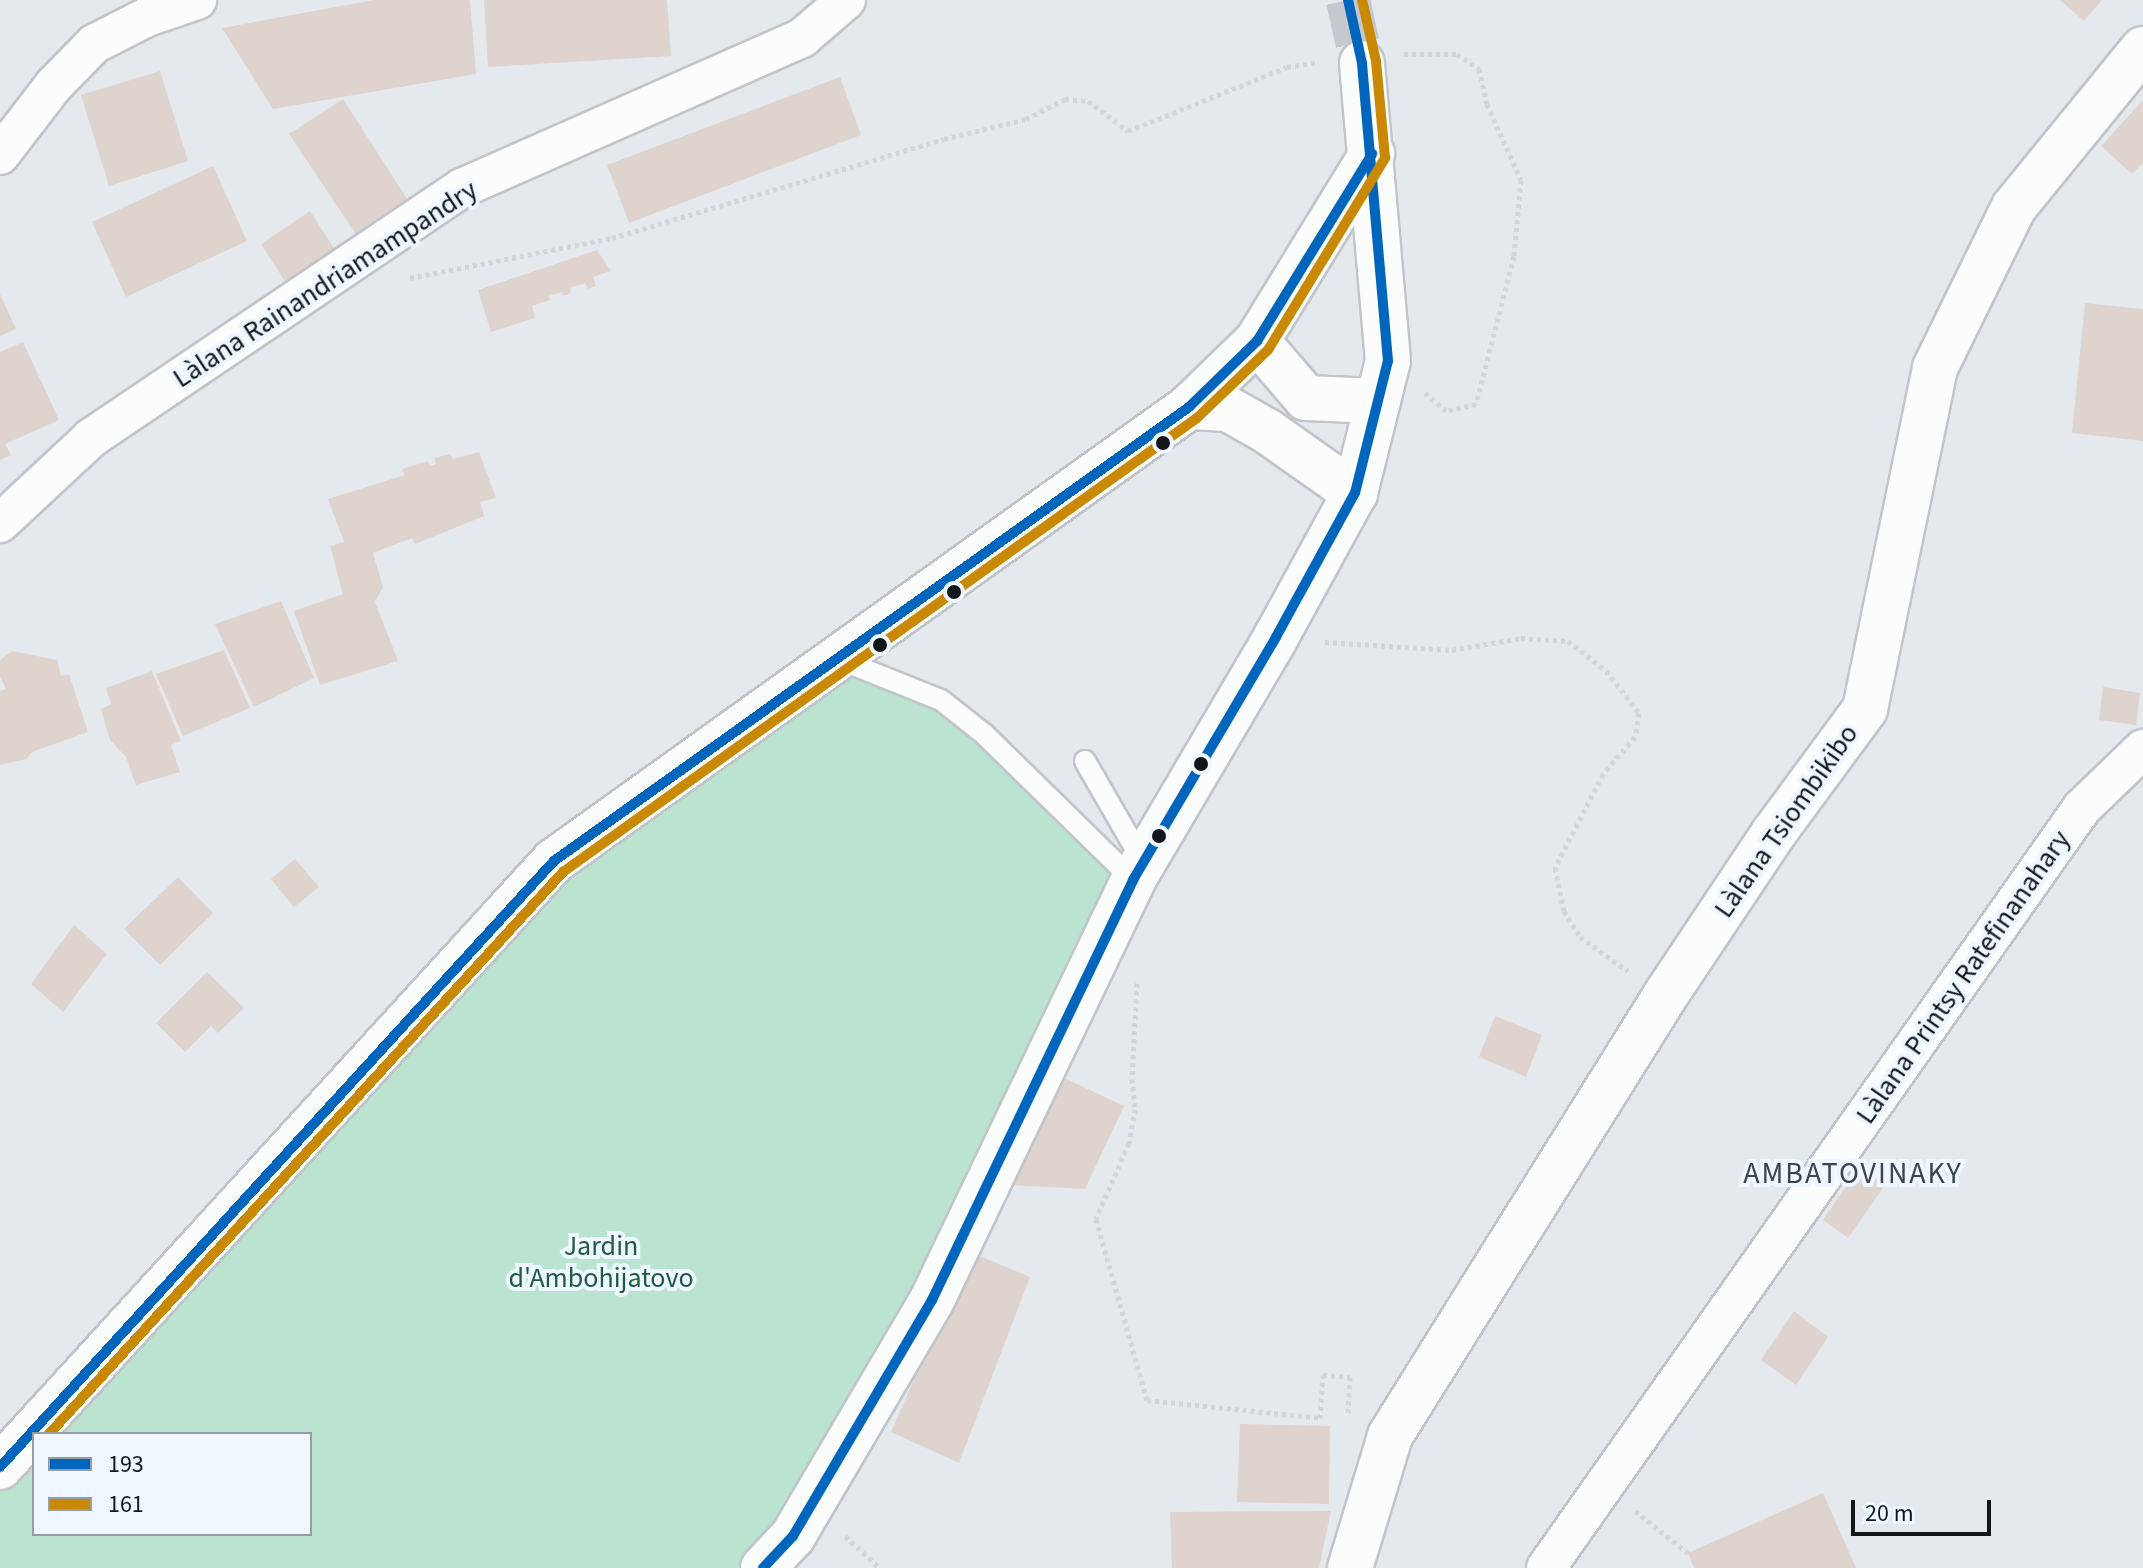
<!DOCTYPE html>
<meta charset="utf-8">
<style>
body{margin:0}
#map{position:relative;width:2143px;height:1568px;overflow:hidden;background:#e4e9ee;font-family:"Source Sans 3",sans-serif}
div>[style]{position:absolute}
.green>*{inset:0;background:#bae4d0}
.building>*{inset:0;background:#dfd3ce}
.secondary-tunnel>*{height:44px;margin-top:-22px;transform-origin:0;background:repeating-linear-gradient(90deg,#c5c9ce 0 44px,transparent 0 66px)}
.path>*{height:5px;margin-top:-2.5px;transform-origin:0;background:repeating-linear-gradient(90deg,#d4d5d6 0 4px,transparent 0 8px)}
.roads{filter:drop-shadow(2px 0 #c1c5c9) drop-shadow(-2px 0 #c1c5c9) drop-shadow(0 2px #c1c5c9) drop-shadow(0 -2px #c1c5c9)}
.service>*{height:20px;margin:-10px;padding:0 10px;transform-origin:10px;border-radius:10px;background:#fbfcfc}
.minor>*{height:38px;margin:-19px;padding:0 19px;transform-origin:19px;border-radius:19px;background:#fbfcfc}
.tertiary>*{height:44px;margin:-22px;padding:0 22px;transform-origin:22px;border-radius:22px;background:#fbfcfc}
.secondary>*{height:44px;margin:-22px;padding:0 22px;transform-origin:22px;border-radius:22px;background:#fbfcfc}
.bus-1>*{height:10px;margin:-5px;padding:0 5px;transform-origin:5px;border-radius:5px;background:#0065bd}
.bus-2>*{height:10px;margin:-5px;padding:0 5px;transform-origin:5px;border-radius:5px;background:#c98905}
.dots>*{width:22px;height:22px;translate:-50% -50%;box-sizing:border-box;border:4px solid #eef7ff;border-radius:50%}
span{translate:-50% -50%;white-space:nowrap;text-align:center;line-height:1.15;-webkit-text-stroke:8px #eef7ff;paint-order:stroke}
.street-label{font-size:28px;color:#131619}
.park-label{font-size:28px;color:#215b3f}
.neighbourhood-label{font-size:30px;color:#3d444b;letter-spacing:2px}
.legend{position:absolute;left:32px;top:1432px;width:280px;height:104px;box-sizing:border-box;background:#eef7ff;border:2px solid #969da3;margin:0;padding:10px 14px;list-style:none;font-size:24px;color:#131619}
.legend li{display:flex;align-items:center;gap:16px;height:40px}
.legend b{width:40px;border:2px solid #969da3}
.scale{position:absolute;left:1851px;top:1500px;width:140px;height:36px;box-sizing:border-box;border:4px solid #131619;border-top:0;padding-left:10px;font-size:24px;line-height:28px;white-space:nowrap;color:#131619;-webkit-text-stroke:6px #eef7ff;paint-order:stroke}
</style>
<div id="map">
<div class="green">
<div style="clip-path:polygon(836px 658px,897px 681px,984px 734px,1133px 880px,763px 1568px,0 1568px,0 1474px,34px 1436px,34px 1534px,310px 1534px,310px 1434px,36px 1434px,530px 887px)"></div>
</div>
<div class="building">
<div style="clip-path:polygon(374px 0,470px 0,476px 74px,273px 109px,222px 28px)"></div>
<div style="clip-path:polygon(484px 0,667px 0,671px 56px,488px 67px)"></div>
<div style="clip-path:polygon(2060px 0,2102px 0,2084px 21px)"></div>
<div style="clip-path:polygon(160px 71px,188px 161px,109px 186px,81px 95px)"></div>
<div style="clip-path:polygon(840px 77px,861px 135px,629px 223px,607px 165px)"></div>
<div style="clip-path:polygon(343px 99px,413px 208px,361px 242px,289px 134px)"></div>
<div style="clip-path:polygon(2143px 100px,2143px 163px,2132px 174px,2101px 146px)"></div>
<div style="clip-path:polygon(213px 166px,247px 241px,126px 297px,92px 222px)"></div>
<div style="clip-path:polygon(310px 211px,337px 253px,288px 286px,261px 244px)"></div>
<div style="clip-path:polygon(597px 250px,611px 271px,593px 277px,596px 286px,588px 289px,585px 283px,570px 288px,571px 293px,563px 296px,562px 292px,549px 296px,550px 300px,532px 306px,535px 318px,491px 332px,478px 290px)"></div>
<div style="clip-path:polygon(0 294px,16px 329px,0 336px)"></div>
<div style="clip-path:polygon(2085px 303px,2143px 309px,2143px 441px,2072px 433px)"></div>
<div style="clip-path:polygon(23px 342px,59px 420px,5px 444px,11px 455px,0 460px,0 352px)"></div>
<div style="clip-path:polygon(479px 452px,496px 498px,480px 502px,484px 516px,415px 544px,412px 538px,373px 553px,383px 587px,375px 602px,398px 661px,320px 685px,294px 611px,343px 594px,330px 546px,344px 542px,328px 499px,405px 475px,402px 469px,428px 461px,430px 466px,436px 464px,434px 458px,450px 454px,453px 459px)"></div>
<div style="clip-path:polygon(281px 601px,314px 678px,254px 707px,215px 624px)"></div>
<div style="clip-path:polygon(224px 650px,250px 708px,183px 736px,156px 674px)"></div>
<div style="clip-path:polygon(12px 651px,57px 660px,61px 676px,69px 674px,88px 732px,32px 752px,26px 759px,0 765px,0 691px,6px 689px,0 677px,0 660px)"></div>
<div style="clip-path:polygon(152px 671px,181px 741px,171px 745px,180px 772px,136px 785px,126px 757px,110px 740px,101px 709px,111px 704px,106px 688px)"></div>
<div style="clip-path:polygon(2103px 687px,2140px 693px,2136px 725px,2099px 720px)"></div>
<div style="clip-path:polygon(295px 859px,319px 887px,294px 907px,271px 879px)"></div>
<div style="clip-path:polygon(178px 877px,213px 913px,160px 965px,124px 929px)"></div>
<div style="clip-path:polygon(74px 925px,107px 954px,63px 1012px,31px 984px)"></div>
<div style="clip-path:polygon(207px 972px,244px 1008px,218px 1033px,211px 1026px,185px 1052px,156px 1023px)"></div>
<div style="clip-path:polygon(1495px 1016px,1542px 1035px,1526px 1077px,1479px 1057px)"></div>
<div style="clip-path:polygon(1060px 1076px,1124px 1106px,1085px 1189px,1008px 1185px)"></div>
<div style="clip-path:polygon(1860px 1166px,1885px 1185px,1848px 1238px,1823px 1220px)"></div>
<div style="clip-path:polygon(970px 1252px,1030px 1277px,959px 1463px,891px 1432px)"></div>
<div style="clip-path:polygon(1794px 1311px,1828px 1337px,1796px 1385px,1761px 1360px)"></div>
<div style="clip-path:polygon(1240px 1424px,1330px 1426px,1329px 1504px,1237px 1502px)"></div>
<div style="clip-path:polygon(1823px 1493px,1856px 1568px,1694px 1568px,1688px 1553px)"></div>
<div style="clip-path:polygon(1331px 1511px,1319px 1568px,1172px 1568px,1170px 1512px)"></div>
</div>
<div class="secondary-tunnel">
<div style="left:1348px;top:0;width:65px;rotate:77.5deg"></div>
</div>
<div class="path">
<div style="left:1404px;top:54px;width:53px"></div>
<div style="left:1457px;top:54px;width:27px;rotate:34deg"></div>
<div style="left:1479px;top:69px;width:36px;rotate:77deg"></div>
<div style="left:1487px;top:104px;width:83px;rotate:65.9deg"></div>
<div style="left:1521px;top:180px;width:76px;rotate:95.3deg"></div>
<div style="left:1514px;top:256px;width:153px;rotate:104.4deg"></div>
<div style="left:1476px;top:404px;width:31px;rotate:167deg"></div>
<div style="left:1446px;top:411px;width:28px;rotate:-139deg"></div>
<div style="left:410px;top:278px;width:206px;rotate:-11.2deg"></div>
<div style="left:612px;top:238px;width:346px;rotate:-16.6deg"></div>
<div style="left:944px;top:139px;width:84px;rotate:-13.7deg"></div>
<div style="left:1026px;top:119px;width:44px;rotate:-27.1deg"></div>
<div style="left:1065px;top:99px;width:23px;rotate:5deg"></div>
<div style="left:1088px;top:101px;width:50px;rotate:36.9deg"></div>
<div style="left:1128px;top:131px;width:171px;rotate:-21.9deg"></div>
<div style="left:1287px;top:67px;width:32px;rotate:-9deg"></div>
<div style="left:1325px;top:642px;width:127px;rotate:3.6deg"></div>
<div style="left:1452px;top:650px;width:70px;rotate:-9.9deg"></div>
<div style="left:1521px;top:638px;width:47px;rotate:3.7deg"></div>
<div style="left:1568px;top:641px;width:48px;rotate:38.3deg"></div>
<div style="left:1606px;top:671px;width:53px;rotate:51.8deg"></div>
<div style="left:1639px;top:713px;width:24px;rotate:99deg"></div>
<div style="left:1635px;top:737px;width:49px;rotate:130.9deg"></div>
<div style="left:1603px;top:774px;width:106px;rotate:117.1deg"></div>
<div style="left:1555px;top:868px;width:44px;rotate:78.2deg"></div>
<div style="left:1564px;top:911px;width:31px;rotate:58deg"></div>
<div style="left:1580px;top:937px;width:59px;rotate:35.3deg"></div>
<div style="left:1137px;top:983px;width:96px;rotate:93deg"></div>
<div style="left:1132px;top:1079px;width:30px;rotate:84deg"></div>
<div style="left:1135px;top:1109px;width:35px;rotate:100deg"></div>
<div style="left:1129px;top:1143px;width:83px;rotate:113.5deg"></div>
<div style="left:1096px;top:1219px;width:188px;rotate:74.3deg"></div>
<div style="left:1147px;top:1400px;width:174px;rotate:5.9deg"></div>
<div style="left:1320px;top:1418px;width:43px;rotate:-86deg"></div>
<div style="left:1323px;top:1375px;width:27px;rotate:4deg"></div>
<div style="left:1350px;top:1377px;width:37px;rotate:93deg"></div>
<div style="left:1635px;top:1511px;width:68px;rotate:38.4deg"></div>
<div style="left:845px;top:1536px;width:47px;rotate:42.4deg"></div>
</div>
<div class="roads">
<div class="service">
<div style="left:836px;top:658px;width:113px;rotate:21.8deg"></div>
<div style="left:941px;top:700px;width:55px;rotate:38.3deg"></div>
<div style="left:984px;top:734px;width:209px;rotate:44.4deg"></div>
<div style="left:1085px;top:761px;width:116px;rotate:60.1deg"></div>
</div>
<div class="minor">
<div style="left:0;top:155px;width:88px;rotate:-52.4deg"></div>
<div style="left:54px;top:85px;width:57px;rotate:-45.7deg"></div>
<div style="left:94px;top:44px;width:59px;rotate:-27deg"></div>
<div style="left:147px;top:17px;width:53px;rotate:-18.8deg"></div>
<div style="left:0;top:523px;width:125px;rotate:-43deg"></div>
<div style="left:91px;top:438px;width:447px;rotate:-34deg"></div>
<div style="left:462px;top:188px;width:372px;rotate:-23.8deg"></div>
<div style="left:802px;top:38px;width:58px;rotate:-40.8deg"></div>
<div style="left:1546px;top:1568px;width:930px;rotate:-54.81deg"></div>
<div style="left:2082px;top:808px;width:85px;rotate:-44deg"></div>
</div>
<div class="tertiary">
<div style="left:1350px;top:1568px;width:138px;rotate:-73.1deg"></div>
<div style="left:1390px;top:1436px;width:519px;rotate:-57.99deg"></div>
<div style="left:1665px;top:996px;width:195px;rotate:-56.3deg"></div>
<div style="left:1773px;top:834px;width:155px;rotate:-53.6deg"></div>
<div style="left:1865px;top:709px;width:348px;rotate:-78.4deg"></div>
<div style="left:1935px;top:368px;width:179px;rotate:-63.9deg"></div>
<div style="left:2014px;top:207px;width:204px;rotate:-50.8deg"></div>
</div>
<div class="secondary">
<div style="left:1257px;top:341px;width:75px;rotate:49.3deg"></div>
<div style="left:1306px;top:398px;width:72px;rotate:2.4deg"></div>
<div style="left:1189px;top:407px;width:39px;rotate:3deg"></div>
<div style="left:1228px;top:409px;width:45px;rotate:29.4deg"></div>
<div style="left:1267px;top:431px;width:108px;rotate:35.2deg"></div>
<div style="left:0;top:1467px;width:821px;rotate:-47.57deg"></div>
<div style="left:554px;top:861px;width:781px;rotate:-35.56deg"></div>
<div style="left:1189px;top:407px;width:95px;rotate:-44.1deg"></div>
<div style="left:1257px;top:341px;width:220px;rotate:-58.4deg"></div>
<div style="left:763px;top:1568px;width:44px;rotate:-46.8deg"></div>
<div style="left:793px;top:1536px;width:274px;rotate:-59.5deg"></div>
<div style="left:932px;top:1300px;width:466px;rotate:-64.4deg"></div>
<div style="left:1133px;top:880px;width:282px;rotate:-59.5deg"></div>
<div style="left:1276px;top:637px;width:164px;rotate:-61.3deg"></div>
<div style="left:1355px;top:493px;width:136px;rotate:-76deg"></div>
<div style="left:1388px;top:361px;width:299px;rotate:-95deg"></div>
</div>
</div>
<div class="bus-1">
<div style="left:0;top:1467px;width:821px;rotate:-47.57deg"></div>
<div style="left:554px;top:861px;width:781px;rotate:-35.56deg"></div>
<div style="left:1189px;top:407px;width:95px;rotate:-44.1deg"></div>
<div style="left:1257px;top:341px;width:220px;rotate:-58.4deg"></div>
<div style="left:763px;top:1568px;width:44px;rotate:-46.8deg"></div>
<div style="left:793px;top:1536px;width:274px;rotate:-59.5deg"></div>
<div style="left:932px;top:1300px;width:466px;rotate:-64.4deg"></div>
<div style="left:1133px;top:880px;width:282px;rotate:-59.5deg"></div>
<div style="left:1276px;top:637px;width:164px;rotate:-61.3deg"></div>
<div style="left:1355px;top:493px;width:136px;rotate:-76deg"></div>
<div style="left:1388px;top:361px;width:299px;rotate:-95deg"></div>
<div style="left:1362px;top:63px;width:65px;rotate:-102.5deg"></div>
</div>
<div class="bus-2">
<div style="left:49px;top:1434px;width:762px;rotate:-47.55deg"></div>
<div style="left:563px;top:872px;width:780px;rotate:-35.61deg"></div>
<div style="left:1197px;top:418px;width:98px;rotate:-43.8deg"></div>
<div style="left:1268px;top:350px;width:225px;rotate:-58.6deg"></div>
<div style="left:1385px;top:158px;width:97px;rotate:-95.3deg"></div>
<div style="left:1376px;top:61px;width:63px;rotate:-102.9deg"></div>
</div>
<div class="dots">
<div style="left:1163px;top:443px;background:#131619"></div>
<div style="left:954px;top:592px;background:#131619"></div>
<div style="left:880px;top:645px;background:#131619"></div>
<div style="left:1201px;top:764px;background:#131619"></div>
<div style="left:1159px;top:836px;background:#131619"></div>
</div>
<div class="street-label">
<span style="left:325px;top:284px;rotate:-33deg">Làlana Rainandriamampandry</span>
<span style="left:1786px;top:821px;rotate:-55deg">Làlana Tsiombikibo</span>
<span style="left:1963px;top:977px;rotate:-55deg">Làlana Printsy Ratefinanahary</span>
</div>
<div class="park-label">
<span style="left:601px;top:1262px">Jardin<br>d'Ambohijatovo</span>
</div>
<div class="neighbourhood-label">
<span style="left:1853px;top:1174px">AMBATOVINAKY</span>
</div>
<ul class="legend">
<li><b style="height:10px;background:#0065bd"></b>193</li>
<li><b style="height:10px;background:#c98905"></b>161</li>
</ul>
<div class="scale">20 m</div>
</div>
